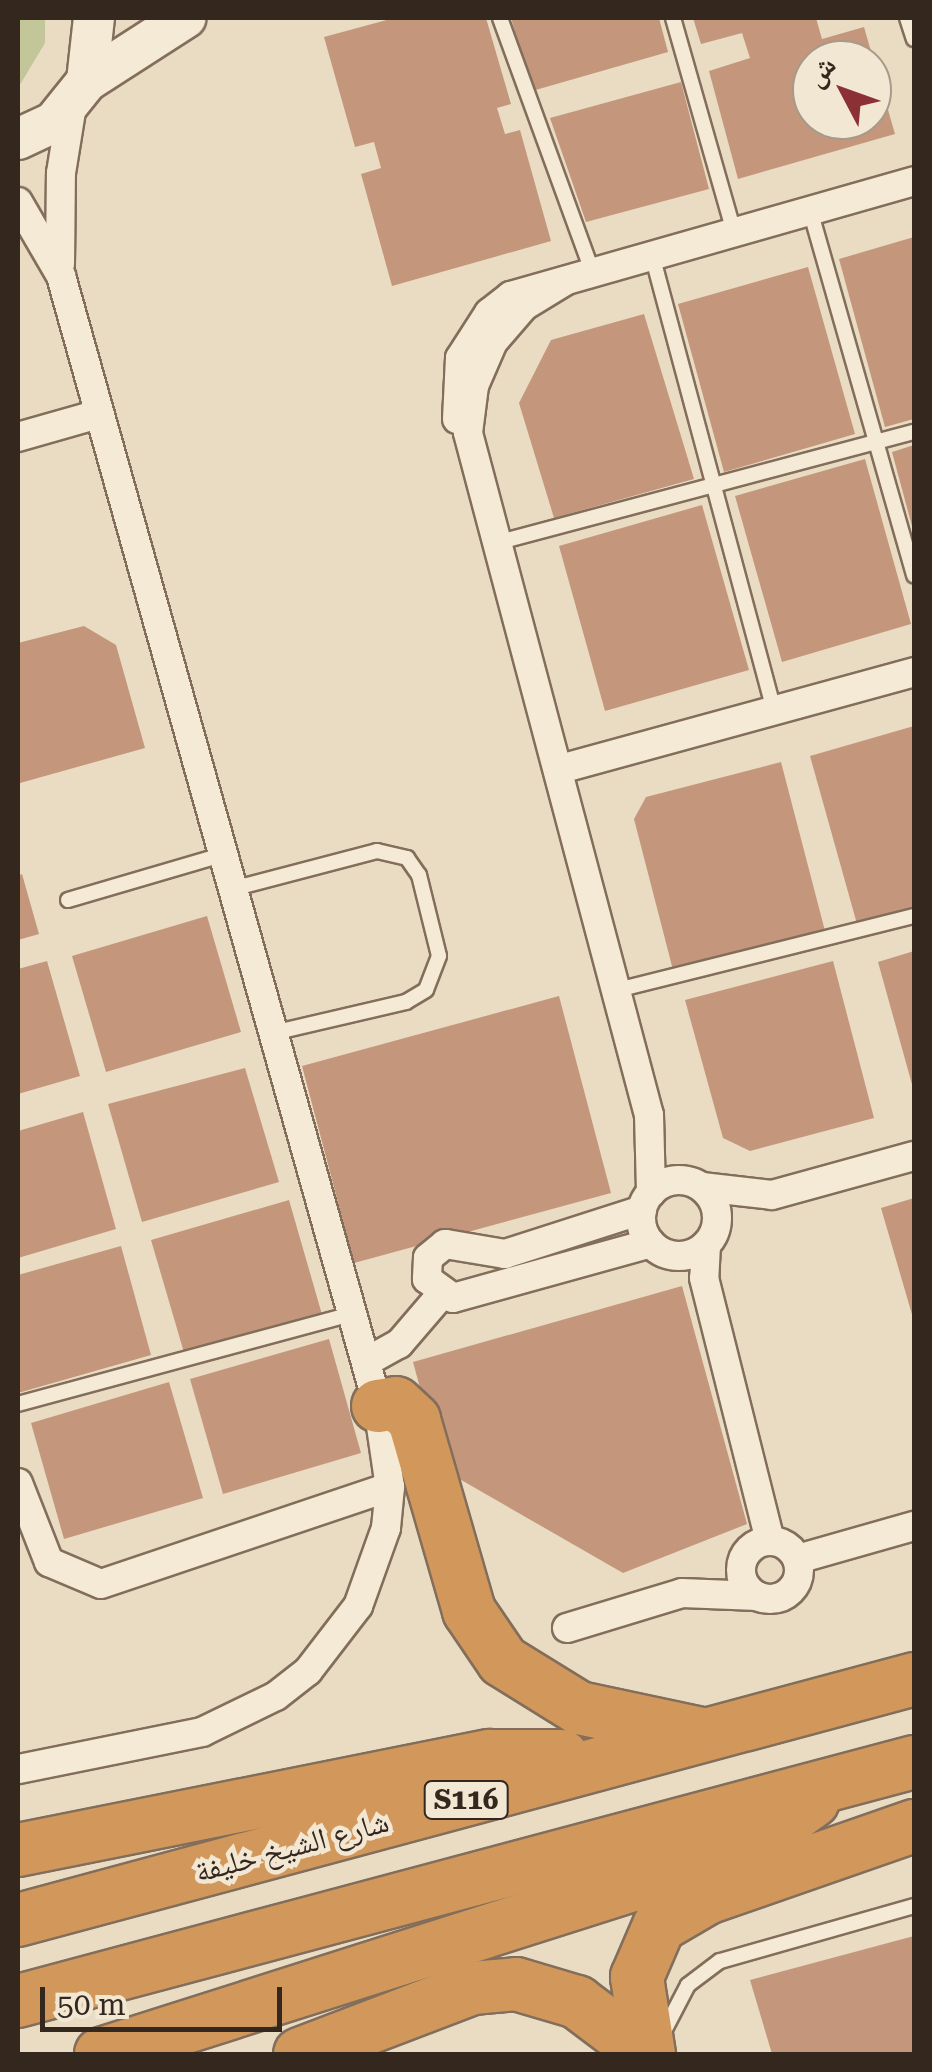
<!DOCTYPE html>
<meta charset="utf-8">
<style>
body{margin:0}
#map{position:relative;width:932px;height:2072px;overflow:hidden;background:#e9dcc3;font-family:"Roboto Serif","Noto Naskh Arabic",serif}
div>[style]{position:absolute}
.green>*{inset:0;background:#c3c698}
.building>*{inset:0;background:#c4977c}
.roads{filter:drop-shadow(2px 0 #826e5b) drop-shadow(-2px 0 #826e5b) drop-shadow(0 2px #826e5b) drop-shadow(0 -2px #826e5b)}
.lane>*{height:14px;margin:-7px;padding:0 7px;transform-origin:7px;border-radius:7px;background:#f5ead5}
.street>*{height:28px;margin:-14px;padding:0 14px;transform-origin:14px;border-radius:14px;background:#f5ead5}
.street>.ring{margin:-14px;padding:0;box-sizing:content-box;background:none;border:28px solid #f5ead5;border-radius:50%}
.secondary>*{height:40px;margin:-20px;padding:0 20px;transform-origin:20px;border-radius:20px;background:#f5ead5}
.highway>*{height:52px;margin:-26px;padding:0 26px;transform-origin:26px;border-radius:26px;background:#d2985b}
span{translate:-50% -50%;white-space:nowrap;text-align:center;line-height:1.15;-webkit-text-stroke:9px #f2e7d2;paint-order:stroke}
.shield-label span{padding:2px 8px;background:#f2e7d2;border:2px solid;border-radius:8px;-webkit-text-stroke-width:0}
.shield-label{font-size:28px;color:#33271e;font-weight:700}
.street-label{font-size:30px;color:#33271e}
.frame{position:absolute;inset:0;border:20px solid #33271e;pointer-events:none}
.north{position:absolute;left:792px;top:40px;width:100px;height:100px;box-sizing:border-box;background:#f2e7d2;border:2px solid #a69a8a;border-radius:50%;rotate:311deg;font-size:28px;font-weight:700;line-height:40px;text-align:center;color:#33271e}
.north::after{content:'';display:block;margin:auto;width:35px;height:45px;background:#8b3136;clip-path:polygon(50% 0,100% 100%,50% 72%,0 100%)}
.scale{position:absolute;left:40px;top:1987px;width:242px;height:45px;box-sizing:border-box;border:5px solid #33271e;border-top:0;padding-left:12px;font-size:30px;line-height:35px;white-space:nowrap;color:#33271e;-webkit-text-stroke:8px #f2e7d2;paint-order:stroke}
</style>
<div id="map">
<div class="green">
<div style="clip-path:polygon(18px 18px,45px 18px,45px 43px,18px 88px)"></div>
</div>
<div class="building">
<div style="clip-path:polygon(394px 18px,486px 18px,511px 104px,497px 108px,505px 134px,520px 130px,551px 241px,392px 286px,361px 174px,381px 168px,374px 142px,355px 147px,324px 37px)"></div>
<div style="clip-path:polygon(511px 18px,659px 18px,668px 52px,532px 91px)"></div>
<div style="clip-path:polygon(evenodd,693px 18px,816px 18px,822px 39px,864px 27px,895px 134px,738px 179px,709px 71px,750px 58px,742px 33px,701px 44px,693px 18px,812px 60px,872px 60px,872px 120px,812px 120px,812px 60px)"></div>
<div style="clip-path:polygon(681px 82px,709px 189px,586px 222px,550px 118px)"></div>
<div style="clip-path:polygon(914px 237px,914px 419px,885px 427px,839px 259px)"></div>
<div style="clip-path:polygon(808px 267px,855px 434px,724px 472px,678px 304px)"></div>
<div style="clip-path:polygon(644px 314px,694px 479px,554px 518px,519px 403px,551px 340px)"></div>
<div style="clip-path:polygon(914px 445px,914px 530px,913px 530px,892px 452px)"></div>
<div style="clip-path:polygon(865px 459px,911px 624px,782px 662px,735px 496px)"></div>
<div style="clip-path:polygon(702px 505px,749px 670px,605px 711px,559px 546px)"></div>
<div style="clip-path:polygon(84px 626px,116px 645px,145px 748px,20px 783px,18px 643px)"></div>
<div style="clip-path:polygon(914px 726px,914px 907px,857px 924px,810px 756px)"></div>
<div style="clip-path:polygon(781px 762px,825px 931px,673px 970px,634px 819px,646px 797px)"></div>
<div style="clip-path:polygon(22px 874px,39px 934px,18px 940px,18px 876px)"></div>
<div style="clip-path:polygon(207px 916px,241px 1032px,106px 1072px,72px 956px)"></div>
<div style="clip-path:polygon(914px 951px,914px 1088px,913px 1088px,878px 962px)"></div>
<div style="clip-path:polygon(47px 961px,80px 1076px,18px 1094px,18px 969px)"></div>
<div style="clip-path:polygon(833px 961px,874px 1118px,750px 1151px,723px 1138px,685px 1000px)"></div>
<div style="clip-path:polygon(559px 996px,611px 1193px,354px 1263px,302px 1066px)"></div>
<div style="clip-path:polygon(245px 1068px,279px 1182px,142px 1222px,108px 1104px)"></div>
<div style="clip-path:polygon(83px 1112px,116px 1229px,18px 1258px,18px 1131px)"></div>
<div style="clip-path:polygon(914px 1198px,914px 1318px,913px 1318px,881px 1208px)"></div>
<div style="clip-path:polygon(289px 1200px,323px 1318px,185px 1356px,151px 1240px)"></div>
<div style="clip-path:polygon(121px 1246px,151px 1355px,18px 1393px,18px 1275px)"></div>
<div style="clip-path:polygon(682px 1286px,747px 1524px,623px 1573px,442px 1469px,413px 1362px)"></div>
<div style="clip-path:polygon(329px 1339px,361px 1453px,223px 1494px,190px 1379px)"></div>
<div style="clip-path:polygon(169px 1382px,203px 1498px,64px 1539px,31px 1423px)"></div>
<div style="clip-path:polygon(914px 1936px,914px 2054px,772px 2054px,750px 1980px)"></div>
</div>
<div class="roads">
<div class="lane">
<div style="left:500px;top:18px;width:271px;rotate:70deg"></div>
<div style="left:673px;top:18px;width:223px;rotate:74.1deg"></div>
<div style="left:907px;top:18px;width:22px;rotate:72deg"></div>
<div style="left:810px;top:210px;width:380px;rotate:74.1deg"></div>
<div style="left:652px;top:255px;width:472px;rotate:75deg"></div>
<div style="left:496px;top:543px;width:432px;rotate:-14.9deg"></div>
<div style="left:232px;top:889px;width:150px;rotate:-14.7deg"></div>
<div style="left:377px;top:851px;width:31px;rotate:13deg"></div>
<div style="left:407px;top:858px;width:21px;rotate:55deg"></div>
<div style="left:419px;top:875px;width:83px;rotate:76.1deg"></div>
<div style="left:439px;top:956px;width:36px;rotate:111deg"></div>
<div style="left:426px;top:990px;width:23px;rotate:149deg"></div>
<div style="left:406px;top:1002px;width:137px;rotate:166.9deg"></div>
<div style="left:68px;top:900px;width:160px;rotate:-16.3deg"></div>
<div style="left:617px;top:990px;width:306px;rotate:-14deg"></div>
<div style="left:18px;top:1404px;width:346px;rotate:-15.1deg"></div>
<div style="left:663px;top:2033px;width:54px;rotate:-62.5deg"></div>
<div style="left:688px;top:1985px;width:40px;rotate:-37deg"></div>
<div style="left:720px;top:1961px;width:202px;rotate:-15.8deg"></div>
</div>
<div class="street">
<div style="left:18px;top:202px;width:86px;rotate:59.8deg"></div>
<div style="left:61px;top:276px;width:1174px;rotate:74.33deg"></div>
<div style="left:378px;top:1406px;width:82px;rotate:81.6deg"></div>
<div style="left:390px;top:1487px;width:41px;rotate:95.6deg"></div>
<div style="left:386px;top:1528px;width:83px;rotate:109.7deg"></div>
<div style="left:358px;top:1606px;width:82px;rotate:127.6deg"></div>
<div style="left:308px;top:1671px;width:41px;rotate:142deg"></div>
<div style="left:276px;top:1696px;width:82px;rotate:154.1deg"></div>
<div style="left:202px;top:1732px;width:188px;rotate:168.6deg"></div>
<div style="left:60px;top:264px;width:91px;rotate:-89.4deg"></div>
<div style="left:61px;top:173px;width:69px;rotate:-80.8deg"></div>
<div style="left:565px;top:281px;width:48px;rotate:148.6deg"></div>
<div style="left:524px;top:306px;width:48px;rotate:130.7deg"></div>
<div style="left:493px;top:342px;width:48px;rotate:113.4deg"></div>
<div style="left:474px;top:386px;width:47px;rotate:97.3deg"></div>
<div style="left:468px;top:433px;width:706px;rotate:75.14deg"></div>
<div style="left:649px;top:1115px;width:78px;rotate:88.5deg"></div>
<div style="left:457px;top:419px;width:61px;rotate:-87.2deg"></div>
<div style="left:460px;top:358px;width:54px;rotate:-57.2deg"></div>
<div style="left:489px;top:313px;width:28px;rotate:-38deg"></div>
<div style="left:511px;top:296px;width:419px;rotate:-15.9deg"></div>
<div style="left:18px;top:437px;width:84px;rotate:-15.9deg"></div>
<div style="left:560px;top:769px;width:367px;rotate:-15.3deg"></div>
<div class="ring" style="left:641px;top:1180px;width:48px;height:48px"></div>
<div style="left:702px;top:1187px;width:70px;rotate:6.5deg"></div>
<div style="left:772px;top:1195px;width:147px;rotate:-15.4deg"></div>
<div style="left:642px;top:1210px;width:144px;rotate:162.2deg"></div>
<div style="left:505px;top:1254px;width:61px;rotate:-170.5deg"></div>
<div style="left:445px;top:1244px;width:22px;rotate:141deg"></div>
<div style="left:428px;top:1258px;width:21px;rotate:93deg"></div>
<div style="left:427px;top:1279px;width:32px;rotate:36deg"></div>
<div style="left:453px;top:1298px;width:205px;rotate:-15.5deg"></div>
<div style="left:706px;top:1245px;width:33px;rotate:93deg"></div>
<div style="left:704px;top:1278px;width:270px;rotate:75.9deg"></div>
<div style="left:366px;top:1362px;width:38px;rotate:-29deg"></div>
<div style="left:399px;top:1344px;width:65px;rotate:-49.4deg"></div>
<div style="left:18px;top:1483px;width:85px;rotate:68.6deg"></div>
<div style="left:49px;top:1562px;width:56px;rotate:22.9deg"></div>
<div style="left:101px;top:1584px;width:305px;rotate:-18.6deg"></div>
<div class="ring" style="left:741px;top:1541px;width:30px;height:30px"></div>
<div style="left:798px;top:1559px;width:121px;rotate:-15.9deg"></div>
<div style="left:567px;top:1628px;width:120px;rotate:-16.9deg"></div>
<div style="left:682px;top:1593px;width:75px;rotate:2.3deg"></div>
</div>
<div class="secondary">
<div style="left:87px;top:81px;width:117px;rotate:-32.7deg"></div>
<div style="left:18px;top:139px;width:40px;rotate:-25deg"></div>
<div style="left:54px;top:122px;width:53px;rotate:-51.2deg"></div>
<div style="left:87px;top:81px;width:63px;rotate:-83.7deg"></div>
</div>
<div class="highway">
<div style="left:378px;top:1406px;width:18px;rotate:-9deg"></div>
<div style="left:396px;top:1403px;width:25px;rotate:43deg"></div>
<div style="left:414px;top:1420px;width:199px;rotate:73.9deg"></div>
<div style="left:469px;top:1611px;width:60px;rotate:55.8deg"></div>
<div style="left:503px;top:1661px;width:89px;rotate:31.7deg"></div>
<div style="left:579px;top:1708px;width:125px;rotate:12deg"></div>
<div style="left:18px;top:1850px;width:481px;rotate:-11.3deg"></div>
<div style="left:490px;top:1756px;width:72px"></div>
<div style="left:18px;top:1920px;width:928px;rotate:-15.05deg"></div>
<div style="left:18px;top:2001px;width:927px;rotate:-14.94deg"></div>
<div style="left:101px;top:2054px;width:640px;rotate:-17.64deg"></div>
<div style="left:711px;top:1860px;width:53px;rotate:-23.2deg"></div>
<div style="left:760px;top:1839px;width:65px;rotate:-35.6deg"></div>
<div style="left:300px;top:2054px;width:185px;rotate:-20.9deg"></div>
<div style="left:473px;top:1988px;width:43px;rotate:-5.3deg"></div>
<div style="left:516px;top:1984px;width:64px;rotate:16.4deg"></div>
<div style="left:577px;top:2002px;width:86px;rotate:37deg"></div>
<div style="left:649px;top:2054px;width:78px;rotate:-98.9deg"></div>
<div style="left:637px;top:1977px;width:56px;rotate:-66.7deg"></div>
<div style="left:659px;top:1926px;width:56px;rotate:-30.3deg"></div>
<div style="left:707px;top:1898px;width:219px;rotate:-19.2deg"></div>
</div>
</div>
<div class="shield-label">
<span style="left:466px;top:1800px">S116</span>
</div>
<div class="street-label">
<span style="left:292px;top:1847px;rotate:-15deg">شارع الشيخ خليفة</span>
</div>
<div class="frame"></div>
<div class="north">ش</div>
<div class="scale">50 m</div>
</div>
